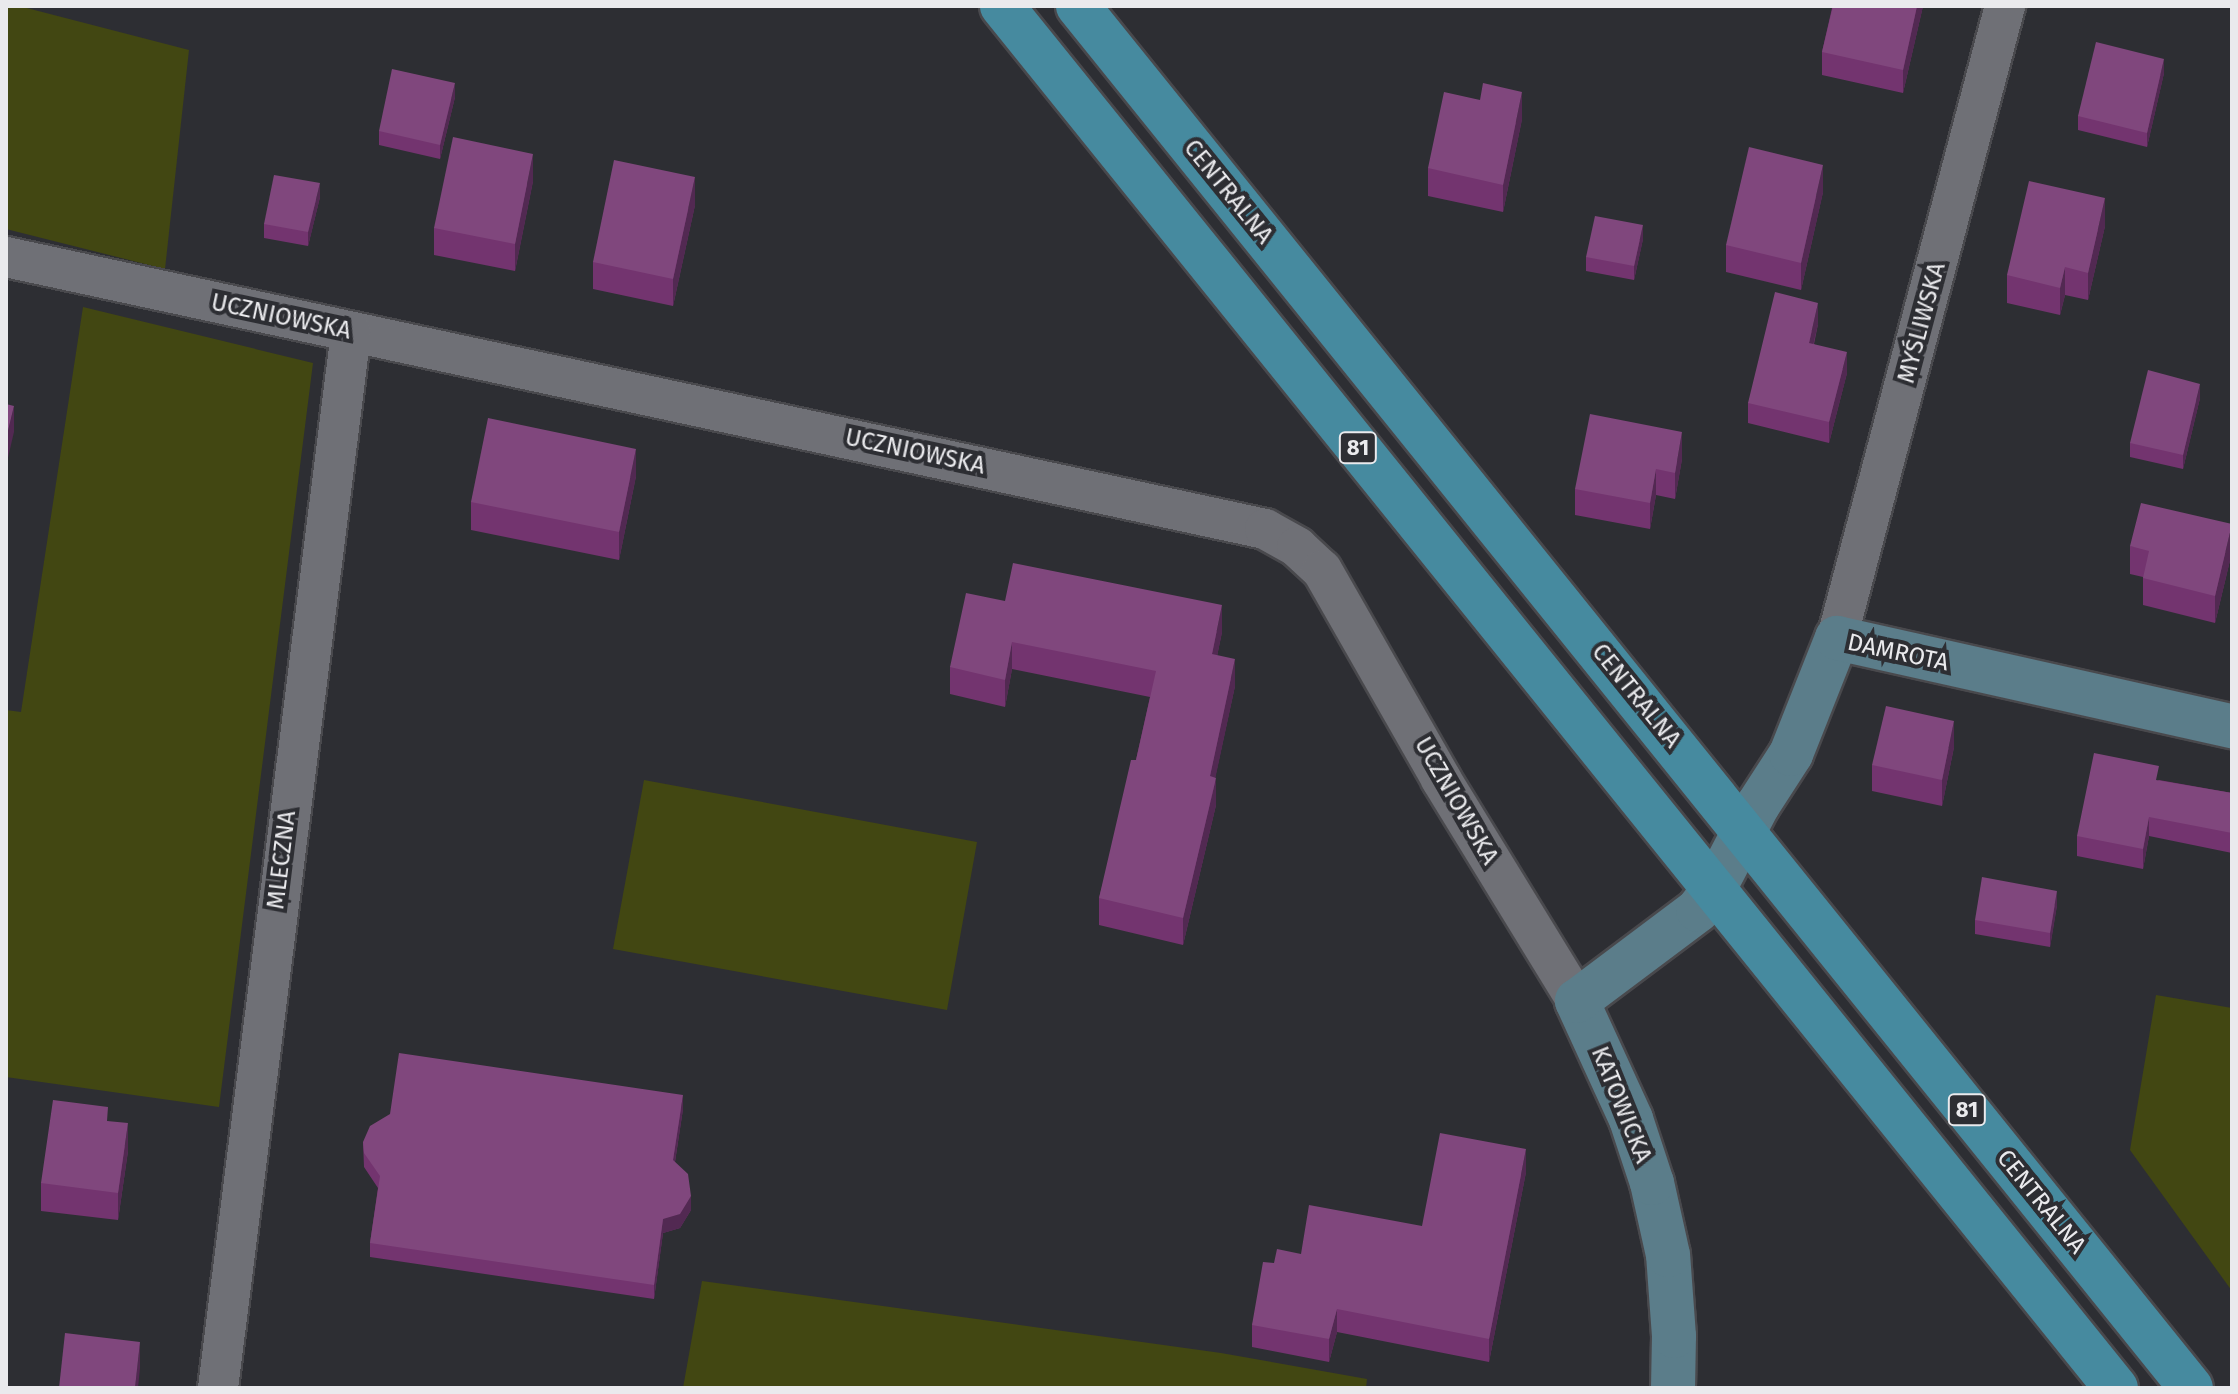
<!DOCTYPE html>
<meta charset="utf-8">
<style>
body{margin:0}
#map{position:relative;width:2238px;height:1394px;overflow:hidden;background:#2d2e33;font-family:"Fira Sans",sans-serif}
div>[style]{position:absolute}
.green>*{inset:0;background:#424712}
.roads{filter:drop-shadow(2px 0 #49494d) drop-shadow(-2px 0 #49494d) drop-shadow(0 2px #49494d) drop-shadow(0 -2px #49494d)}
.street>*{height:40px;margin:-20px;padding:0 20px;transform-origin:20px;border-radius:20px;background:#6f7076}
.secondary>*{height:44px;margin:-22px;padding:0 22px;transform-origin:22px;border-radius:22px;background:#5b7d8a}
.primary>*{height:44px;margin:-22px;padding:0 22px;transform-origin:22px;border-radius:22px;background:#468a9f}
.wall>*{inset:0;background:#73346f}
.shaded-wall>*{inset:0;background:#522952}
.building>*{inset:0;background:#80477d}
span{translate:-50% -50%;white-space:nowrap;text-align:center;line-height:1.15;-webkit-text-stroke:8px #2d2e33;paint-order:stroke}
.shield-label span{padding:2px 6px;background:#2d2e33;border:2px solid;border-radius:6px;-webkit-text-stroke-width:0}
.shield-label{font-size:22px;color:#eaeaed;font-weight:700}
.street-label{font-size:24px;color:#eaeaed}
.frame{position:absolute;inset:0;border:8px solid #eaeaed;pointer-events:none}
</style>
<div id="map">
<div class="green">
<div style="clip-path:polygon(6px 6px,19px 6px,189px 50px,165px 269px,6px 229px)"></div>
<div style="clip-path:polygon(83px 307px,313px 363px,219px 1107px,6px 1077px,6px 710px,21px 712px)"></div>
<div style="clip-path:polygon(644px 780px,977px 842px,947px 1010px,613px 949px)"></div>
<div style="clip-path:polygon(2156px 995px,2232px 1008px,2232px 1291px,2130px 1150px)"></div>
<div style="clip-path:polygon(702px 1281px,1221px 1353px,1367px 1379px,1366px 1388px,683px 1388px)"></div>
</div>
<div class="roads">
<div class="street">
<div style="left:6px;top:257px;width:1288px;rotate:12.19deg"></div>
<div style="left:1265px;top:529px;width:37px;rotate:29deg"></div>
<div style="left:1297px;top:547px;width:34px;rotate:43deg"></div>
<div style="left:1322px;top:570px;width:241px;rotate:60.3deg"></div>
<div style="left:1441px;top:779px;width:260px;rotate:58.5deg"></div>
<div style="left:1837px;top:638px;width:654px;rotate:-75.11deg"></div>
<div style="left:218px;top:1388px;width:1064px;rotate:-82.82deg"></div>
</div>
<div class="secondary">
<div style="left:1673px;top:1388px;width:52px;rotate:-88.9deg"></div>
<div style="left:1674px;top:1336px;width:81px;rotate:-94.2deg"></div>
<div style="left:1668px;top:1255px;width:74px;rotate:-102.5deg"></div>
<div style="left:1652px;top:1183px;width:67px;rotate:-108.2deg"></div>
<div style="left:1631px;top:1119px;width:130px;rotate:-114.6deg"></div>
<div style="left:1577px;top:1001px;width:151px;rotate:-36.9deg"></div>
<div style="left:1698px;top:910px;width:26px;rotate:-53deg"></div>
<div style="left:1714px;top:889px;width:95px;rotate:-62.4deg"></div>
<div style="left:1758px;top:805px;width:61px;rotate:-57.1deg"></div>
<div style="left:1791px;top:754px;width:125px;rotate:-68.4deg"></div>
<div style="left:1837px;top:638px;width:405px;rotate:12.6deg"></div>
</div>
<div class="primary">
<div style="left:1002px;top:6px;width:1775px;rotate:51.13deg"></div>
<div style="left:1078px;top:6px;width:1774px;rotate:51.15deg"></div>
</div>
</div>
<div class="wall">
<div style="clip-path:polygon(1823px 6px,1923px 6px,1903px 93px,1822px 75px,1822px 52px,1832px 8px)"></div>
<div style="clip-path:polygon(2164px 73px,2147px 147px,2078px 130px,2078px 116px)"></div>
<div style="clip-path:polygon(455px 97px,440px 159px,379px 145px,379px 131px)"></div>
<div style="clip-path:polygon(1522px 119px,1503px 212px,1428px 196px,1428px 168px)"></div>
<div style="clip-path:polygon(533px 181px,515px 271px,434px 255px,434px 228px)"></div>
<div style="clip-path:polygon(1823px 192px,1801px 290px,1726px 272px,1726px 245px)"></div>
<div style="clip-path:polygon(320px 197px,308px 246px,264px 238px,264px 224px)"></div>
<div style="clip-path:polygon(695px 205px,673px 306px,593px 289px,593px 262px)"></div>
<div style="clip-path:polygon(2105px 226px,2088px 300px,2065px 295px,2060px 315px,2007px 303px,2007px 275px)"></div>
<div style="clip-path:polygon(1643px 239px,1634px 280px,1586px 271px,1586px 257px)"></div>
<div style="clip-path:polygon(1818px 324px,1814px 344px,1847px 373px,1829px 443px,1748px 423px,1748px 403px)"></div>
<div style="clip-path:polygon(2200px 398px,2183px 469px,2130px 457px,2130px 443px)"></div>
<div style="clip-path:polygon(1682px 459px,1675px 499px,1656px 495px,1650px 529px,1575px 515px,1575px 489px)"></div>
<div style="clip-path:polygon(636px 476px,619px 560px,471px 530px,471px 502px)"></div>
<div style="clip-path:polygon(2130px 546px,2232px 552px,2215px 623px,2143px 605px,2143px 577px,2130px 574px)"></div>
<div style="clip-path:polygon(1005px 601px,1222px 632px,1217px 656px,1235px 686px,1215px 778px,1216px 805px,1183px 945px,1099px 925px,1099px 898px,1136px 760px,1150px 697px,1012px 669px,1005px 707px,950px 694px,950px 667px)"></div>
<div style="clip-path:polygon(1954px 747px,1942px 806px,1872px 791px,1872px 765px)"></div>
<div style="clip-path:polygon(2159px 780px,2232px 793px,2232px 853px,2149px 836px,2143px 869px,2077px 856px,2077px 836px)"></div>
<div style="clip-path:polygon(2057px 905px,2050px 947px,1975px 934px,1975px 920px)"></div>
<div style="clip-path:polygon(683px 1109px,675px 1162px,691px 1210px,680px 1228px,663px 1233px,654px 1299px,370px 1257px,370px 1243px,378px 1188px,364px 1167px,363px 1142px)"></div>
<div style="clip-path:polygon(108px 1121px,128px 1151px,118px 1220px,41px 1211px,41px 1183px)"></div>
<div style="clip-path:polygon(1526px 1172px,1489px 1362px,1337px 1332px,1329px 1362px,1252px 1347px,1252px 1325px,1274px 1263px,1422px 1226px)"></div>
</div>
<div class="shaded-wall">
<div style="clip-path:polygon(1917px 6px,1923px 6px,1903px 93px,1903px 70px)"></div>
<div style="clip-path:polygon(2164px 59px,2164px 73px,2147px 147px,2147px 133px)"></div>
<div style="clip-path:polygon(455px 83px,455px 97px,440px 159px,440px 145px)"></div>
<div style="clip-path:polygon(1522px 92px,1522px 119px,1503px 212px,1503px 185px)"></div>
<div style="clip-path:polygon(533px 154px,533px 181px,515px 271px,515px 244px)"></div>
<div style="clip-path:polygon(1823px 165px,1823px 192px,1801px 290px,1801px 263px)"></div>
<div style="clip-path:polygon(695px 177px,695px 205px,673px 306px,673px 279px)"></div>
<div style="clip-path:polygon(320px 183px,320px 197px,308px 246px,308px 232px)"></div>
<div style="clip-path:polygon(2105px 198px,2105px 226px,2088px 300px,2088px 273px)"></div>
<div style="clip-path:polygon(1643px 225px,1643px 239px,1634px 280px,1634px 266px)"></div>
<div style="clip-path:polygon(2065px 267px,2065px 295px,2060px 315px,2060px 288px)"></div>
<div style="clip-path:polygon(1818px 303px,1818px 324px,1809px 363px,1809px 343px)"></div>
<div style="clip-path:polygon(1847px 352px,1847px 373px,1829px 443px,1829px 422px)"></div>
<div style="clip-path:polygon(2200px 384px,2200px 398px,2183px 469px,2183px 455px)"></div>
<div style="clip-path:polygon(14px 406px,14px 432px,6px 466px,6px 439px)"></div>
<div style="clip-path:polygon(1682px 432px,1682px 459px,1675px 499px,1675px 473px)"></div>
<div style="clip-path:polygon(636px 449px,636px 476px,619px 560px,619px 532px)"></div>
<div style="clip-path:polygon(1656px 469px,1656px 495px,1650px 529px,1650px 503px)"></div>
<div style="clip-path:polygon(2232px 524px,2232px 552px,2215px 623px,2215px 596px)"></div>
<div style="clip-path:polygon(1222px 605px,1222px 632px,1212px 681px,1212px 654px)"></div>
<div style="clip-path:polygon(1012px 642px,1012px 669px,1005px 707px,1005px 680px)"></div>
<div style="clip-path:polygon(1235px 659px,1235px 686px,1210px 803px,1210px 776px)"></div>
<div style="clip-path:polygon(1954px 721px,1954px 747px,1942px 806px,1942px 780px)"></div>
<div style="clip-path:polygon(1216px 778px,1216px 805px,1183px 945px,1183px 918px)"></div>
<div style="clip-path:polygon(2149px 817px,2149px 836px,2143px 869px,2143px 849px)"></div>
<div style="clip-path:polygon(2057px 891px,2057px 905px,2050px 947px,2050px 933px)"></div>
<div style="clip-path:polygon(683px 1095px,683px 1109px,673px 1174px,673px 1160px)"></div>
<div style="clip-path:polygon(128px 1123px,128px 1151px,118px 1220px,118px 1193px)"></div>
<div style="clip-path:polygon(1526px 1149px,1526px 1172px,1489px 1362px,1489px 1339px)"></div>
<div style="clip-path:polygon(691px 1196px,691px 1210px,680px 1228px,663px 1233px,654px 1299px,654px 1285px,663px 1219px)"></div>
<div style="clip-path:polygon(1337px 1309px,1337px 1332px,1329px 1362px,1329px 1339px)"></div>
<div style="clip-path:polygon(140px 1342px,140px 1368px,138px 1388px,135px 1388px)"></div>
</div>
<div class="building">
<div style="clip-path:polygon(1833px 6px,1917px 6px,1903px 70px,1822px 52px)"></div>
<div style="clip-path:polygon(2096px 42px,2164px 59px,2147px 133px,2078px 116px)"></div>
<div style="clip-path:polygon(392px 69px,455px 83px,440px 145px,379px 131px)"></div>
<div style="clip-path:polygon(1483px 83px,1522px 92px,1503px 185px,1428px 168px,1444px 92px,1480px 100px)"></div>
<div style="clip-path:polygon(453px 137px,533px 154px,515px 244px,434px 228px)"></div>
<div style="clip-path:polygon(1749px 147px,1823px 165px,1801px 263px,1726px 245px)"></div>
<div style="clip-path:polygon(614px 160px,695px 177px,673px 279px,593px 262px)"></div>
<div style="clip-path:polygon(274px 175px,320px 183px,308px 232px,264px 224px)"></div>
<div style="clip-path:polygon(2029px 181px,2105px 198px,2088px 273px,2065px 267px,2060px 288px,2007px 275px)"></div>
<div style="clip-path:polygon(1595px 216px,1643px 225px,1634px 266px,1586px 257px)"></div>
<div style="clip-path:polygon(1775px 292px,1818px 303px,1809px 343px,1847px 352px,1829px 422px,1748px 403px)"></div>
<div style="clip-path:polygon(2148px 370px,2200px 384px,2183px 455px,2130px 443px)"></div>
<div style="clip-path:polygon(6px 404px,14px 406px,6px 439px)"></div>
<div style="clip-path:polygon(1590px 414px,1682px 432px,1675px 473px,1656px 469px,1650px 503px,1575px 489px)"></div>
<div style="clip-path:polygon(488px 418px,636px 449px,619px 532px,471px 502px)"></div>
<div style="clip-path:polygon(2141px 503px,2232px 524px,2215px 596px,2143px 578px,2149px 551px,2130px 546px)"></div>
<div style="clip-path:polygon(1013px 563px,1222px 605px,1212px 654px,1235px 659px,1210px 776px,1216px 778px,1183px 918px,1099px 898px,1131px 760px,1136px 760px,1156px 671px,1012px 642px,1005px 680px,950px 667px,966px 593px,1005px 601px)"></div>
<div style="clip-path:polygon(1886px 706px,1954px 721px,1942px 780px,1872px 765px)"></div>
<div style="clip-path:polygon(2094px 753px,2159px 766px,2156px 780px,2232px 793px,2232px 833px,2149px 817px,2143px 849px,2077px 836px)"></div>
<div style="clip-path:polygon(1982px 877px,2057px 891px,2050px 933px,1975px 920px)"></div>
<div style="clip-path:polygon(399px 1053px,683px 1095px,673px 1160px,688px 1174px,691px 1196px,680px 1214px,663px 1219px,654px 1285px,370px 1243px,380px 1176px,364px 1153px,363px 1142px,370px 1126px,390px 1114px)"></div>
<div style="clip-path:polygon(53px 1100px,108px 1107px,107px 1121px,128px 1123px,118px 1193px,41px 1183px)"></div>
<div style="clip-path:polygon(1440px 1133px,1526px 1149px,1489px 1339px,1337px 1309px,1329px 1339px,1252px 1325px,1263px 1262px,1274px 1263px,1277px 1249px,1301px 1254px,1309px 1205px,1422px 1226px)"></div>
<div style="clip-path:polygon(65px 1333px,140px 1342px,135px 1388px,59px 1388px)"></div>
</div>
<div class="shield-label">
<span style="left:1358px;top:448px">81</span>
<span style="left:1967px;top:1110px">81</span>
</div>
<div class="street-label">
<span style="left:1228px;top:192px;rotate:51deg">CENTRALNA</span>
<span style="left:281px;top:317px;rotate:12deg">UCZNIOWSKA</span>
<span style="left:1922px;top:323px;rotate:-75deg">MYŚLIWSKA</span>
<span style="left:915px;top:452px;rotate:12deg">UCZNIOWSKA</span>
<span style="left:1898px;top:653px;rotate:12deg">DAMROTA</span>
<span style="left:1636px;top:696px;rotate:51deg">CENTRALNA</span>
<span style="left:1456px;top:801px;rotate:60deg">UCZNIOWSKA</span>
<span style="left:282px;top:860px;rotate:-83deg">MLECZNA</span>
<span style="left:1621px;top:1105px;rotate:68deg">KATOWICKA</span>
<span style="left:2041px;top:1202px;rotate:51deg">CENTRALNA</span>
</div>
<div class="frame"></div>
</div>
